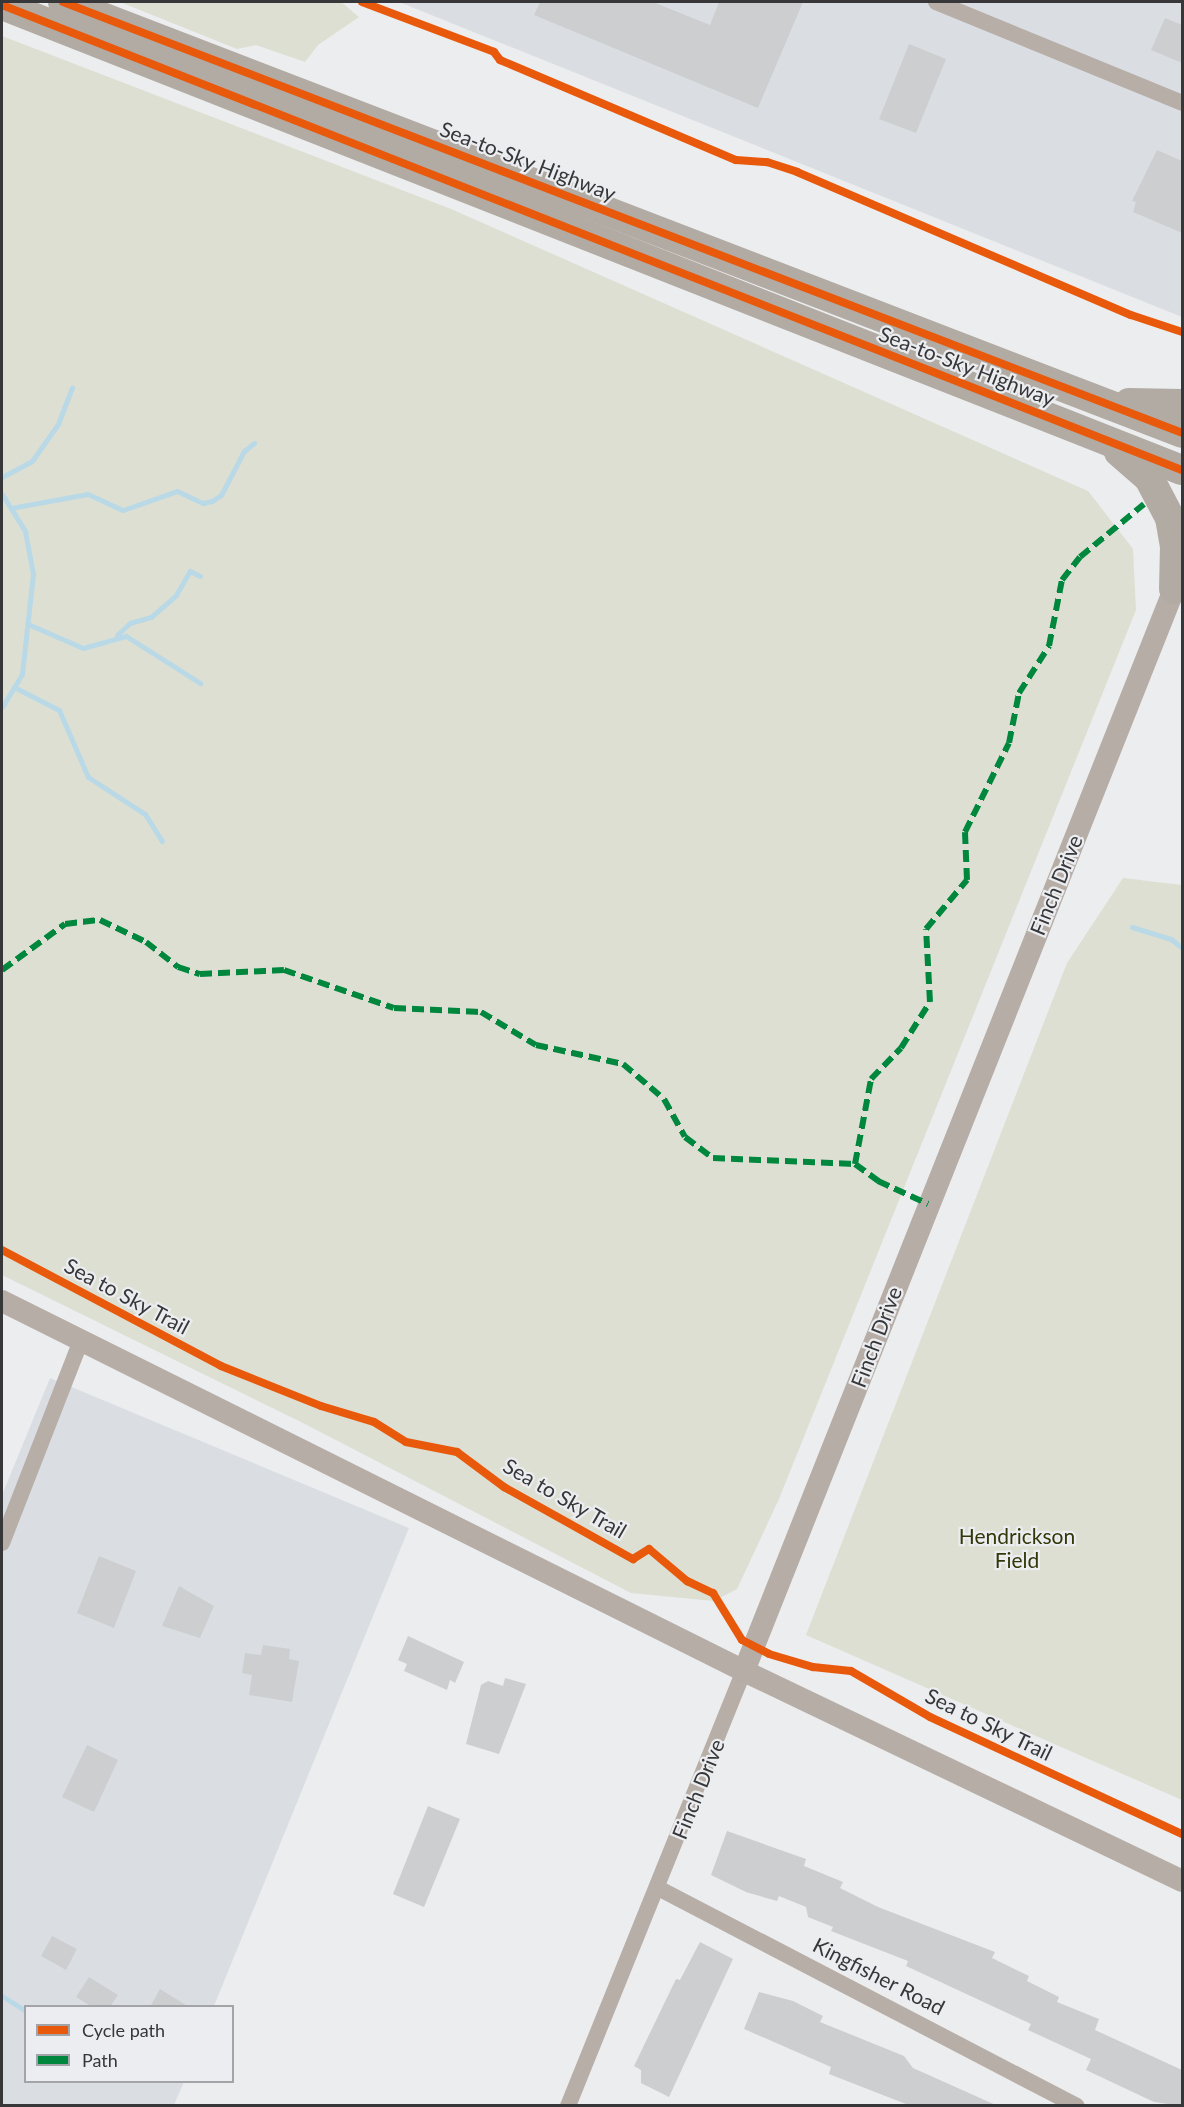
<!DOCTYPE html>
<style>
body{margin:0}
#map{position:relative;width:1184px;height:2107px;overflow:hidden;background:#ecedef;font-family:Lato,sans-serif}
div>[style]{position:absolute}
.built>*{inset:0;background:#dadee3}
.green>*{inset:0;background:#dddfd2}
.stream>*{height:5px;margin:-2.5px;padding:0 2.5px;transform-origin:2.5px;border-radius:2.5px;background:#bad9e7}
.building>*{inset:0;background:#cdcecf}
.street>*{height:16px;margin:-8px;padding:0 8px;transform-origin:8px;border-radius:8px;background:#b7aea7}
.secondary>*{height:22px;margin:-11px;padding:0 11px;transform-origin:11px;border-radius:11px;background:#b6ada6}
.highway>*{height:30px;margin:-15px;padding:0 15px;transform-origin:15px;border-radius:15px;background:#b2aba4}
.quiet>*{height:6px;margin-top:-3px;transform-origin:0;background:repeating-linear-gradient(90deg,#00873e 0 12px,transparent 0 18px)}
.cycleway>*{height:8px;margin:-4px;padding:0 4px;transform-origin:4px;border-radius:4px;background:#e8590c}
span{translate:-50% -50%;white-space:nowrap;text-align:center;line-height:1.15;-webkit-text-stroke:4.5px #ebedf0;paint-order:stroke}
.street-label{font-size:21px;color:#373739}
.park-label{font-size:21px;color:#343808}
.frame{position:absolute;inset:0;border:3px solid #373739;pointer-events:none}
.legend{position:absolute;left:24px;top:2005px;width:210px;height:78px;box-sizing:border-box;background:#ebedf0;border:2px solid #a3a4a7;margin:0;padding:8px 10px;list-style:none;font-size:18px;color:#373739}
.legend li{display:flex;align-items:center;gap:12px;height:30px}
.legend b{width:30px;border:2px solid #a3a4a7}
</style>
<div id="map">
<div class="built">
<div style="clip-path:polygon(399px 2px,1182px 2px,1182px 317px)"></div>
<div style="clip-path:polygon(50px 1378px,409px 1528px,214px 2006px,26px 2006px,26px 2082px,184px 2082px,174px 2105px,2px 2106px,2px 1495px)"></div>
</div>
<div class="green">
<div style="clip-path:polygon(120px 2px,341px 2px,359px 17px,318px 45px,305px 62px,256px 45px,237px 49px)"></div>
<div style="clip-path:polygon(2px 36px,451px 209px,1088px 491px,1133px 549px,1136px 610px,779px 1499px,737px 1589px,714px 1601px,631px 1593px,305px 1424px,2px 1275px)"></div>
<div style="clip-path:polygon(1123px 878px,1182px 885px,1182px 1800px,806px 1635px,1067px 963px)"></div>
</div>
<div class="stream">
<div style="left:2px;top:477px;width:34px;rotate:-28deg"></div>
<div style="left:32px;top:461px;width:45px;rotate:-54.9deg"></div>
<div style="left:58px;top:424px;width:39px;rotate:-69deg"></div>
<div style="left:2px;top:494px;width:44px;rotate:58.1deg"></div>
<div style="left:25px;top:531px;width:44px;rotate:79.5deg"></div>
<div style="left:33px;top:574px;width:101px;rotate:96.3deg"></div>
<div style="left:22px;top:674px;width:39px;rotate:121deg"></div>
<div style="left:11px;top:508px;width:78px;rotate:-10.3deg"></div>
<div style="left:88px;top:494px;width:38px;rotate:25deg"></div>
<div style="left:123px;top:510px;width:57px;rotate:-19.4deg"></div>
<div style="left:177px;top:491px;width:29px;rotate:25deg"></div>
<div style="left:203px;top:503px;width:9px;rotate:-13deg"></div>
<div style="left:212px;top:501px;width:11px;rotate:-34deg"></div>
<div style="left:221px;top:495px;width:50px;rotate:-62.4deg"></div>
<div style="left:244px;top:451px;width:13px;rotate:-39deg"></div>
<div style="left:28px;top:624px;width:60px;rotate:23.6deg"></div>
<div style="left:83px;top:648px;width:45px;rotate:-15.6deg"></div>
<div style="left:126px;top:636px;width:88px;rotate:32.4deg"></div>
<div style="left:117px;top:635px;width:18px;rotate:-43deg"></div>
<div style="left:130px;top:623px;width:22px;rotate:-16deg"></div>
<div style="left:151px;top:617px;width:33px;rotate:-41deg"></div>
<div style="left:176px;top:595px;width:28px;rotate:-60deg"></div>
<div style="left:190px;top:571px;width:11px;rotate:27deg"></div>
<div style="left:14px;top:687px;width:51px;rotate:27.1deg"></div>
<div style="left:59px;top:710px;width:73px;rotate:66.6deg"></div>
<div style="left:88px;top:777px;width:68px;rotate:33deg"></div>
<div style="left:145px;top:814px;width:32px;rotate:58deg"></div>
<div style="left:1132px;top:927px;width:41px;rotate:17.1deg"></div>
<div style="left:1171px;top:939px;width:14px;rotate:39deg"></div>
<div style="left:2px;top:1996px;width:28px;rotate:32deg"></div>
</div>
<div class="building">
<div style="clip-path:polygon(540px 2px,653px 2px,710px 25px,719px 2px,803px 2px,758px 108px,534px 15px)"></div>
<div style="clip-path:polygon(1165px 18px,1182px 25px,1182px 63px,1151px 50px)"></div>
<div style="clip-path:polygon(909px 44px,946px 59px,916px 133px,879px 119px)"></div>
<div style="clip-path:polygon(1157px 150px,1182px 161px,1182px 233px,1133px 212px,1136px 202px,1132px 201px)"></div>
<div style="clip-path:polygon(99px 1556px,136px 1571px,114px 1628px,77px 1613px)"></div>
<div style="clip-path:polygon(179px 1586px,214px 1606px,200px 1638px,162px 1626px)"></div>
<div style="clip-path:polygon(408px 1636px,464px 1662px,455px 1683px,450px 1680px,447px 1690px,404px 1671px,407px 1664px,398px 1660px)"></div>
<div style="clip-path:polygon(263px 1645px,290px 1649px,289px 1659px,299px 1661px,292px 1702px,249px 1695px,252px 1675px,242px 1673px,245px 1653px,261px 1655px)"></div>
<div style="clip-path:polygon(505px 1678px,526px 1684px,499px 1754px,466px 1744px,481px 1685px,488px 1681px,503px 1686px)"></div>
<div style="clip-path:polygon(87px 1745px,118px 1760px,94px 1812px,62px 1797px)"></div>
<div style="clip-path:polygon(428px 1806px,460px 1819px,424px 1907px,393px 1894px)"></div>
<div style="clip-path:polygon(727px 1831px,806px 1859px,804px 1866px,843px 1882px,840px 1888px,878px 1907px,995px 1952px,992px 1958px,1029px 1976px,1027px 1981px,1059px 1997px,1057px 2002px,1099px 2019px,1095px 2030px,1182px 2070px,1182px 2106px,1154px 2102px,1086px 2070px,1091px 2059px,1028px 2030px,1031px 2024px,906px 1966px,908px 1961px,831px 1931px,833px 1927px,808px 1917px,806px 1907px,779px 1896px,777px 1901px,746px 1892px,711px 1875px)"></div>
<div style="clip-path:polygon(52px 1936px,77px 1949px,66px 1970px,41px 1956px)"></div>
<div style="clip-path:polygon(700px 1942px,733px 1959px,669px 2097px,641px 2083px,641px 2070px,634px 2066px,676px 1979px,680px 1980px)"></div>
<div style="clip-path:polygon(89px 1977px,118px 1995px,110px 2007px,92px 2007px,76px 1997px)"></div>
<div style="clip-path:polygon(160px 1989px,189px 2007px,150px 2007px)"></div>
<div style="clip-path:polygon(759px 1992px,793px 2001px,823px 2016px,820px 2022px,904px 2056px,913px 2068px,998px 2106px,911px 2106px,829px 2074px,831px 2067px,744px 2029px)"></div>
</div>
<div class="street">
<div style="left:936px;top:2px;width:266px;rotate:22.3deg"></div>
<div style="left:2px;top:1543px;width:218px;rotate:-68.7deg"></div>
<div style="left:658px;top:1888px;width:472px;rotate:27.5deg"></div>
<div style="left:568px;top:2106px;width:469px;rotate:-68deg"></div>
</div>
<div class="secondary">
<div style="left:2px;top:1301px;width:829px;rotate:26.5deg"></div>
<div style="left:744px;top:1671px;width:486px;rotate:25.6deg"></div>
<div style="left:744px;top:1671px;width:1180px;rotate:-68.32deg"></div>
</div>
<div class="highway">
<div style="left:63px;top:2px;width:1199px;rotate:21.06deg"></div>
<div style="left:2px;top:5px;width:1268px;rotate:21.51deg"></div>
<div style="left:1129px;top:403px;width:53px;rotate:1.1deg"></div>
<div style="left:1119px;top:452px;width:40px;rotate:41deg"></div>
<div style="left:1149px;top:478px;width:45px;rotate:62.3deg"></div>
<div style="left:1170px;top:518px;width:28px;rotate:80deg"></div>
<div style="left:1175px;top:546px;width:43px;rotate:91.3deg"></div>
</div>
<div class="quiet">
<div style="left:2px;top:970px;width:78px;rotate:-36.1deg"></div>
<div style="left:65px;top:924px;width:35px;rotate:-7deg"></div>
<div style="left:100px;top:920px;width:51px;rotate:25.6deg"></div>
<div style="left:146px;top:942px;width:41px;rotate:38deg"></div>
<div style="left:178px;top:967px;width:23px;rotate:18deg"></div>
<div style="left:200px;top:974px;width:84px;rotate:-2.7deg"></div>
<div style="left:284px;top:970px;width:116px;rotate:19.1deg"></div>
<div style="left:394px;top:1008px;width:87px;rotate:2.6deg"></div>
<div style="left:481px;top:1012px;width:64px;rotate:31deg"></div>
<div style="left:536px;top:1045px;width:89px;rotate:12.3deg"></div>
<div style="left:623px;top:1064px;width:54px;rotate:40.5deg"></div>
<div style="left:664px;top:1099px;width:43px;rotate:61.1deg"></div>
<div style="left:685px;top:1137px;width:35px;rotate:37deg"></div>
<div style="left:713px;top:1158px;width:142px;rotate:2.4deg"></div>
<div style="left:855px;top:1164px;width:29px;rotate:36deg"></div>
<div style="left:878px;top:1181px;width:55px;rotate:24.7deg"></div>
<div style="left:855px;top:1164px;width:86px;rotate:-79.3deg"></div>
<div style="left:871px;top:1079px;width:43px;rotate:-45.9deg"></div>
<div style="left:901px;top:1048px;width:54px;rotate:-57.8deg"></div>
<div style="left:930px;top:1002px;width:73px;rotate:-93.1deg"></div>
<div style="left:926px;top:929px;width:64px;rotate:-50.1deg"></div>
<div style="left:967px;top:880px;width:48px;rotate:-92.4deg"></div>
<div style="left:965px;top:832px;width:99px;rotate:-63.7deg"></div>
<div style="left:1009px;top:743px;width:51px;rotate:-78.7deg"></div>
<div style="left:1019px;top:693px;width:56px;rotate:-57.4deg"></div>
<div style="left:1049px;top:646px;width:67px;rotate:-78.9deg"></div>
<div style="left:1062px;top:580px;width:29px;rotate:-52deg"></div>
<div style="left:1080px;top:557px;width:83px;rotate:-39.6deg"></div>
</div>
<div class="cycleway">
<div style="left:63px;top:2px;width:1199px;rotate:21.06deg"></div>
<div style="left:362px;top:2px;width:141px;rotate:20.7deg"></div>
<div style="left:494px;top:52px;width:10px;rotate:53deg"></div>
<div style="left:500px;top:60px;width:256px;rotate:23deg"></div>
<div style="left:736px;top:160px;width:31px;rotate:4deg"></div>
<div style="left:767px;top:162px;width:32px;rotate:18deg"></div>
<div style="left:797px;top:172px;width:363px;rotate:23.2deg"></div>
<div style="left:1131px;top:315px;width:54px;rotate:18.4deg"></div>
<div style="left:2px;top:5px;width:1268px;rotate:21.51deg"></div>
<div style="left:2px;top:1250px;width:248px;rotate:27.9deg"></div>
<div style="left:221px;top:1366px;width:108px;rotate:21.8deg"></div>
<div style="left:321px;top:1406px;width:55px;rotate:16.8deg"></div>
<div style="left:374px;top:1422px;width:38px;rotate:32deg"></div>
<div style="left:406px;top:1442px;width:52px;rotate:11.1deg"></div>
<div style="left:457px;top:1452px;width:59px;rotate:36.7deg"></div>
<div style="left:504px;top:1487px;width:148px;rotate:29.2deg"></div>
<div style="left:633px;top:1559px;width:19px;rotate:-32deg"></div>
<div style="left:649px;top:1549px;width:50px;rotate:40.1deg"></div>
<div style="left:687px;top:1581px;width:29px;rotate:25deg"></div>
<div style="left:713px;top:1593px;width:55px;rotate:58.3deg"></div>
<div style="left:742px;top:1640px;width:30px;rotate:27deg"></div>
<div style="left:769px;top:1654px;width:46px;rotate:16.5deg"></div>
<div style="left:813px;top:1667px;width:38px;rotate:6deg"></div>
<div style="left:851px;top:1671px;width:91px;rotate:30.2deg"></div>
<div style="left:930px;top:1717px;width:278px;rotate:24.9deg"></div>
</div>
<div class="street-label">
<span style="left:528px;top:161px;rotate:21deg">Sea-to-Sky Highway</span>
<span style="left:967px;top:366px;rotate:21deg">Sea-to-Sky Highway</span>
<span style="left:1056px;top:885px;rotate:-68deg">Finch Drive</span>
<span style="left:127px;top:1296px;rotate:28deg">Sea to Sky Trail</span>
<span style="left:876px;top:1337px;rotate:-69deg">Finch Drive</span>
<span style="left:565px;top:1498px;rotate:30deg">Sea to Sky Trail</span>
<span style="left:989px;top:1724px;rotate:26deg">Sea to Sky Trail</span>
<span style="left:698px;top:1789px;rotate:-68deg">Finch Drive</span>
<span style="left:879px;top:1976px;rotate:27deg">Kingfisher Road</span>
</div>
<div class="park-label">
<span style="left:1017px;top:1548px">Hendrickson<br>Field</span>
</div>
<div class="frame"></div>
<ul class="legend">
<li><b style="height:8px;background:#e8590c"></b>Cycle path</li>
<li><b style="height:8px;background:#00873e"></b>Path</li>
</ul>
</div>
